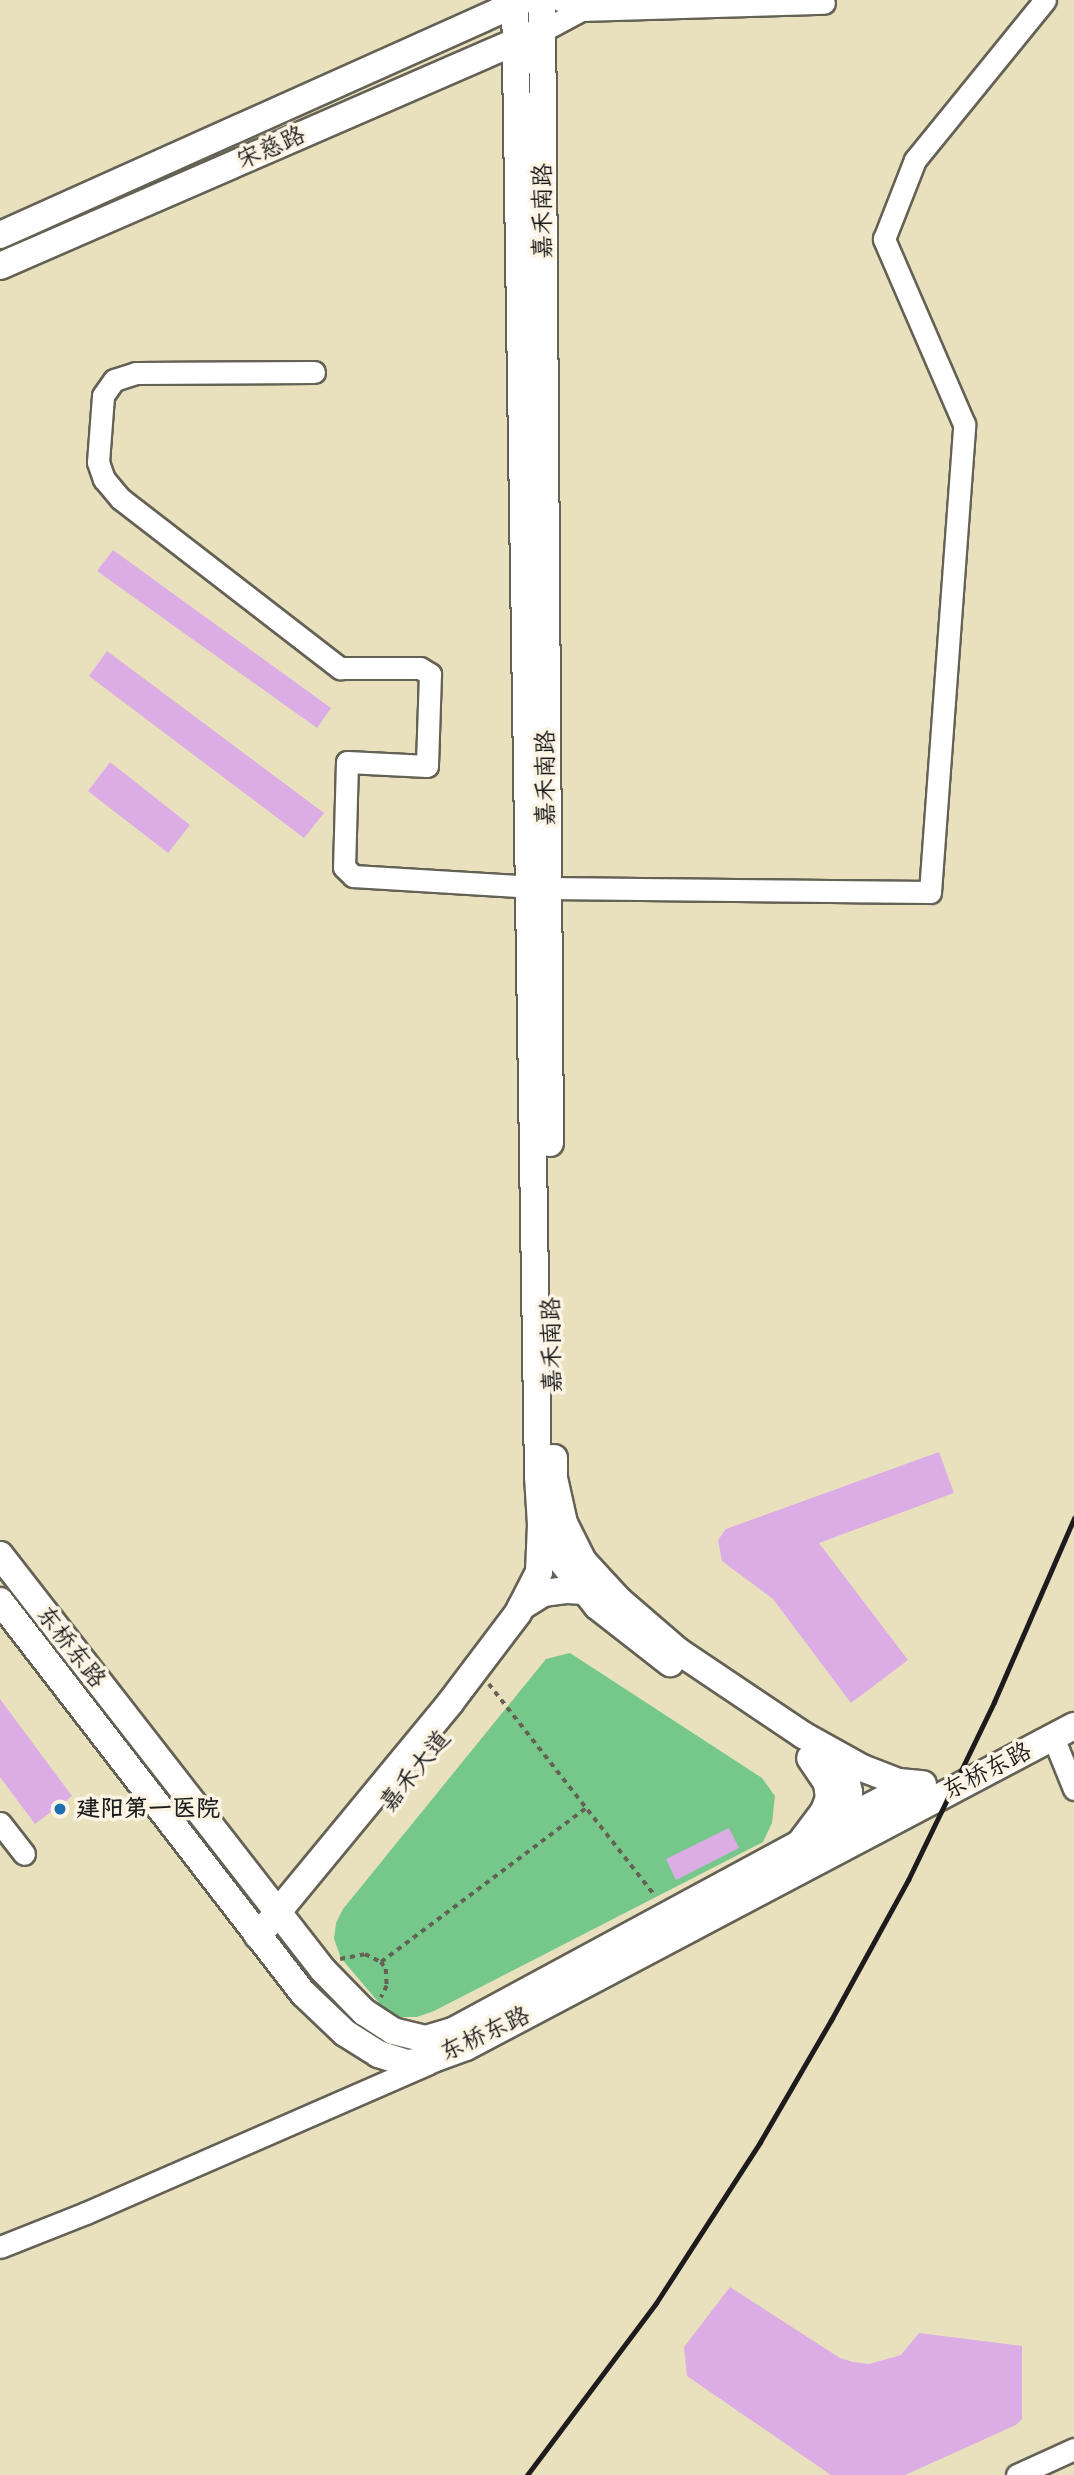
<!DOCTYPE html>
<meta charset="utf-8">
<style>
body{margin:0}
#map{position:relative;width:1074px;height:2475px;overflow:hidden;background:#e9e1be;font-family:Pangolin,"LXGW WenKai TC",sans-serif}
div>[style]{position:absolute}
.green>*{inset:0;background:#76c88a}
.building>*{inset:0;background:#dcade5}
.path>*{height:3.5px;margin-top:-1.75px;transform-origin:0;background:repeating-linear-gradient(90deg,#646155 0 5px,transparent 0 10px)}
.roads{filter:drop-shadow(2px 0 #646155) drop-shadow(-2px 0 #646155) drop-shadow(0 2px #646155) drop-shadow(0 -2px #646155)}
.minor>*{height:21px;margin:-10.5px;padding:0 10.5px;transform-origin:10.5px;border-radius:10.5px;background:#fff}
.major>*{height:26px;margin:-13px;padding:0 13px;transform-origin:13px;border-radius:13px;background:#fff}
.rail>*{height:5px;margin:-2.5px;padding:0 2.5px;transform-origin:2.5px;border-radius:2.5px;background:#1c1c1c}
.dots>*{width:19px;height:19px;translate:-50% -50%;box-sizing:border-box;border:4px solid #fcf5e5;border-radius:50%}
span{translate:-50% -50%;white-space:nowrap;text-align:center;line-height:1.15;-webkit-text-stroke:7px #fcf5e5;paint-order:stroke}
.street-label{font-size:24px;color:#1c1c1c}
.poi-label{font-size:24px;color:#1c1c1c;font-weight:700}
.left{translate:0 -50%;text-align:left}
</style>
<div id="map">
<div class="green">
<div style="clip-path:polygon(570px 1653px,762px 1778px,775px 1796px,772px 1823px,763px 1842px,434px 2011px,417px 2017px,391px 2017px,341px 1958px,334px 1939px,336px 1923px,343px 1909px,546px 1659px)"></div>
</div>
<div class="building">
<div style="clip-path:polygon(113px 550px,331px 708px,317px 728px,97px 571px)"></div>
<div style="clip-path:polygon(107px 651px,324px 813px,304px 838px,89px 676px)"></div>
<div style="clip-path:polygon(110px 762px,190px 825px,168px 853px,88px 791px)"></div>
<div style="clip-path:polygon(939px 1452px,954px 1493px,819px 1543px,908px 1660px,851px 1703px,773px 1599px,722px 1561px,718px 1540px,726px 1529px)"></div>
<div style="clip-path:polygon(0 1699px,72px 1796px,35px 1824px,0 1777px)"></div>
<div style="clip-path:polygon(729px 1828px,739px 1848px,676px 1880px,666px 1859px)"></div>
<div style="clip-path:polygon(730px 2287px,840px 2358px,853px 2362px,869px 2364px,901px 2355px,919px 2333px,1022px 2346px,1022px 2419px,1016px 2425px,905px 2475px,831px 2475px,687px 2376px,684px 2347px)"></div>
</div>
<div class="path">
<div style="left:489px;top:1684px;width:269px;rotate:51.9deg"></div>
<div style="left:340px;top:1959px;width:25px;rotate:-11deg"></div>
<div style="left:365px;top:1954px;width:18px;rotate:27deg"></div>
<div style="left:381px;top:1962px;width:9px;rotate:54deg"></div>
<div style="left:386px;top:1969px;width:17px;rotate:87deg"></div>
<div style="left:387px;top:1986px;width:13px;rotate:117deg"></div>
<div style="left:381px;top:1962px;width:256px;rotate:-36.9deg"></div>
</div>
<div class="roads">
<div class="minor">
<div style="left:560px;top:0;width:23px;rotate:25deg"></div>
<div style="left:581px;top:10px;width:243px;rotate:-1.7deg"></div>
<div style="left:542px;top:31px;width:44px;rotate:-28.3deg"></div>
<div style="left:314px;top:372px;width:178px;rotate:179.7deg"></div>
<div style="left:136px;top:373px;width:23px;rotate:162deg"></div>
<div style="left:114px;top:380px;width:19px;rotate:125deg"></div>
<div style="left:103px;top:396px;width:66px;rotate:94.3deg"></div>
<div style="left:98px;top:462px;width:18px;rotate:71deg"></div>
<div style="left:104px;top:479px;width:26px;rotate:50deg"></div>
<div style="left:121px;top:499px;width:277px;rotate:37.7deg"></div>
<div style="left:340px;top:668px;width:80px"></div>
<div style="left:420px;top:668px;width:12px;rotate:31deg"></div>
<div style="left:430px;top:674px;width:92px;rotate:91.9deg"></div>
<div style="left:427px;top:766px;width:80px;rotate:-177.1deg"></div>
<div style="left:347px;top:762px;width:105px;rotate:91.6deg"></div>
<div style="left:344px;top:867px;width:13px;rotate:45deg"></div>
<div style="left:353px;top:876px;width:194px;rotate:3.5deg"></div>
<div style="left:547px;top:888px;width:383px;rotate:0.6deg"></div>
<div style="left:930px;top:892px;width:469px;rotate:-85.8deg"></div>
<div style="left:964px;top:424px;width:202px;rotate:-113.4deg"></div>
<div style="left:884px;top:239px;width:85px;rotate:-68.6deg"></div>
<div style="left:915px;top:160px;width:206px;rotate:-50.9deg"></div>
<div style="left:1053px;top:1737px;width:56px;rotate:68deg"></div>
<div style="left:0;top:1823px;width:39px;rotate:52deg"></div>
<div style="left:0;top:2247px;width:92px;rotate:-21.6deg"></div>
<div style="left:86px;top:2213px;width:374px;rotate:-23.6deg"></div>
<div style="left:1017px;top:2475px;width:63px;rotate:-24.5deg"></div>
</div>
<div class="major">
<div style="left:542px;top:0;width:1143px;rotate:89.6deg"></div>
<div style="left:0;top:235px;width:574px;rotate:-24.15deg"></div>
<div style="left:0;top:266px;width:579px;rotate:-23.51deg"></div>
<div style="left:554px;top:1458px;width:20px;rotate:90deg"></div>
<div style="left:554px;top:1478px;width:46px;rotate:77.5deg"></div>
<div style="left:564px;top:1523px;width:42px;rotate:63.4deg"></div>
<div style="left:583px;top:1561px;width:53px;rotate:47.3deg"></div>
<div style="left:619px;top:1600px;width:78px;rotate:40.8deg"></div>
<div style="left:678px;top:1651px;width:151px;rotate:33.9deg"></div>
<div style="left:803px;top:1735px;width:68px;rotate:29.2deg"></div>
<div style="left:862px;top:1768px;width:40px;rotate:21deg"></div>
<div style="left:899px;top:1782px;width:24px;rotate:5deg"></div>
<div style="left:542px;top:1528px;width:23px;rotate:65deg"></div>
<div style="left:552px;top:1549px;width:73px;rotate:51.7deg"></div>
<div style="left:597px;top:1606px;width:93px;rotate:38deg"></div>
<div style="left:0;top:1555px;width:526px;rotate:52.11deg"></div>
<div style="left:323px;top:1970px;width:59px;rotate:45.7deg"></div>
<div style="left:364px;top:2012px;width:35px;rotate:33deg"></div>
<div style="left:393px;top:2031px;width:34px;rotate:14deg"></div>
<div style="left:426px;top:2039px;width:28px;rotate:-17deg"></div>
<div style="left:453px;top:2031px;width:395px;rotate:-28.4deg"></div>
<div style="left:800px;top:1843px;width:40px;rotate:-53deg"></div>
<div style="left:824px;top:1811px;width:14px;rotate:-69deg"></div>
<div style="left:829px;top:1798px;width:15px;rotate:-98deg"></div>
<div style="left:827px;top:1783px;width:30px;rotate:-124deg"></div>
<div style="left:0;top:1601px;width:495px;rotate:52.3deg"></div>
<div style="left:303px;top:1993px;width:58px;rotate:43.6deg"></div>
<div style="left:345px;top:2033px;width:39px;rotate:32deg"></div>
<div style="left:378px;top:2054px;width:31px;rotate:17deg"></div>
<div style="left:408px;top:2063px;width:25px;rotate:-9deg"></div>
<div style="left:433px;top:2059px;width:35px;rotate:-20deg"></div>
<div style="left:466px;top:2047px;width:688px;rotate:-27.83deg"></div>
<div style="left:521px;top:1607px;width:26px;rotate:-32deg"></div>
<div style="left:543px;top:1593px;width:25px;rotate:-7deg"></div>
<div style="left:568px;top:1590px;width:27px;rotate:4deg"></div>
<div style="left:829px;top:1752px;width:23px;rotate:49deg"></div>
<div style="left:844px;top:1769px;width:24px;rotate:78deg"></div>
<div style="left:849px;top:1792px;width:23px;rotate:103deg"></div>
<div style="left:844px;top:1814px;width:19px;rotate:122deg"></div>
<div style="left:807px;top:1839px;width:91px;rotate:-27.4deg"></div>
<div style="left:888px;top:1797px;width:35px;rotate:-20deg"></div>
<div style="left:258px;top:1936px;width:302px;rotate:-50.5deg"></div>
<div style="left:450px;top:1703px;width:113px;rotate:-52.9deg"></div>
<div style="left:518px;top:1613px;width:46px;rotate:-62.9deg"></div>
<div style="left:539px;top:1572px;width:47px;rotate:-87.6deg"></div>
<div style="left:541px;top:1525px;width:49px;rotate:-93.5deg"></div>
<div style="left:538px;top:1476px;width:1476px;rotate:-90.89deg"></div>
</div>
</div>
<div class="rail">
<div style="left:527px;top:2475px;width:215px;rotate:-53.1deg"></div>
<div style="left:656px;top:2303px;width:192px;rotate:-57.1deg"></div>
<div style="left:760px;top:2142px;width:141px;rotate:-59.8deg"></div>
<div style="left:831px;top:2020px;width:160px;rotate:-61.2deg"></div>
<div style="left:908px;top:1880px;width:198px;rotate:-64.2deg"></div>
<div style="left:994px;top:1702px;width:201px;rotate:-66.5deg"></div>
</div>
<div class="dots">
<div style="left:60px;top:1809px;background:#1f6fb2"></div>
</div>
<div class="street-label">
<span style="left:271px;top:148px;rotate:-24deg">宋慈路</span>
<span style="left:543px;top:211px;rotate:-90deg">嘉禾南路</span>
<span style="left:546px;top:778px;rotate:-90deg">嘉禾南路</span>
<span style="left:552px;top:1345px;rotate:-91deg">嘉禾南路</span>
<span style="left:71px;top:1647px;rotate:52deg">东桥东路</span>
<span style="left:415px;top:1771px;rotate:-51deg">嘉禾大道</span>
<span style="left:987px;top:1771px;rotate:-27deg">东桥东路</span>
<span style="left:485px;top:2034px;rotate:-25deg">东桥东路</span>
</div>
<div class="poi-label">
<span class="left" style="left:76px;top:1809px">建阳第一医院</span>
</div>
</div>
